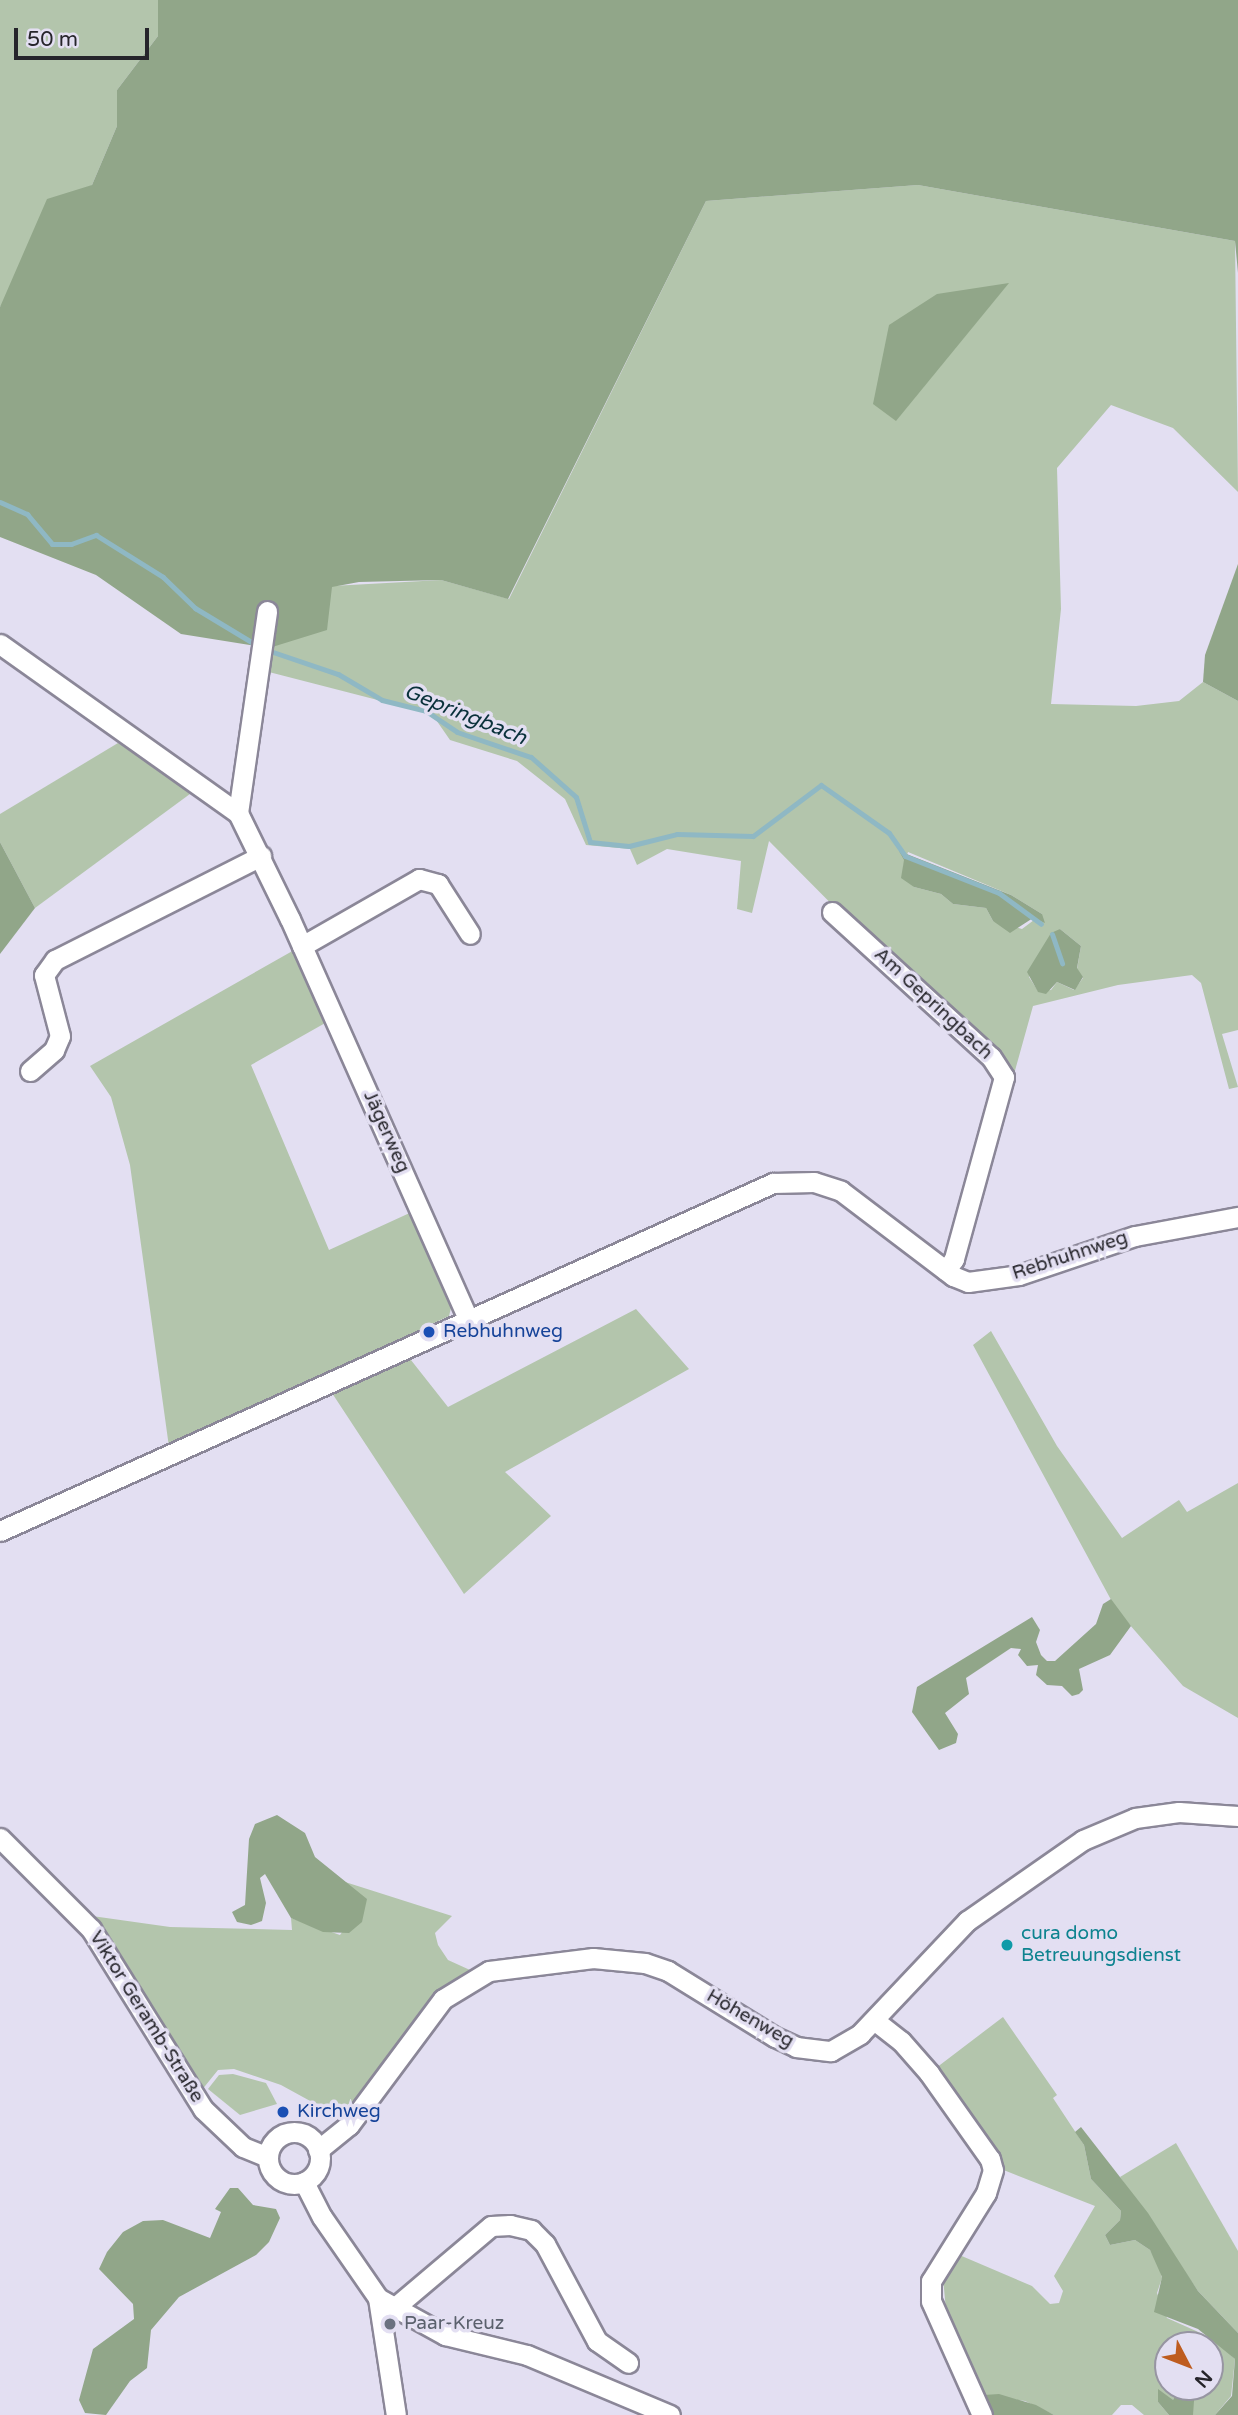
<!DOCTYPE html>
<meta charset="utf-8">
<style>
body{margin:0}
#map{position:relative;width:1238px;height:2415px;overflow:hidden;background:#e3dff2;font-family:"Varela Round",sans-serif}
div>[style]{position:absolute}
.green>*{inset:0;background:#b3c5ac}
.forest>*{inset:0;background:#91a689}
.stream>*{height:5px;margin:-2.5px;padding:0 2.5px;transform-origin:2.5px;border-radius:2.5px;background:#8fb8c4}
.roads{filter:drop-shadow(2px 0 #8b8798) drop-shadow(-2px 0 #8b8798) drop-shadow(0 2px #8b8798) drop-shadow(0 -2px #8b8798)}
.minor>*{height:19px;margin:-9.5px;padding:0 9.5px;transform-origin:9.5px;border-radius:9.5px;background:#fff}
.minor>.ring{margin:-9.5px;padding:0;box-sizing:content-box;background:none;border:19px solid #fff;border-radius:50%}
.dots>*{width:19px;height:19px;translate:-50% -50%;box-sizing:border-box;border:4px solid #e3dff2;border-radius:50%}
span{translate:-50% -50%;white-space:nowrap;text-align:center;line-height:1.15;-webkit-text-stroke:7px #e3dff2;paint-order:stroke}
.street-label{font-size:19px;color:#26252b}
.transit-label{font-size:19px;color:#164399}
.left{translate:0 -50%;text-align:left}
.culture-label{font-size:19px;color:#0d838f}
.worship-label{font-size:19px;color:#5b616d}
.water-label{font-size:21px;color:#09313b;font-style:italic}
.north{position:absolute;left:1154px;top:2331px;width:70px;height:70px;box-sizing:border-box;background:#e3dff2;border:2px solid #9795a2;border-radius:50%;rotate:132deg;font-size:19px;font-weight:700;line-height:28px;text-align:center;color:#26252b}
.north::after{content:'';display:block;margin:auto;width:24px;height:32px;background:#be5c1f;clip-path:polygon(50% 0,100% 100%,50% 72%,0 100%)}
.scale{position:absolute;left:14px;top:28px;width:135px;height:32px;box-sizing:border-box;border:4px solid #26252b;border-top:0;padding-left:9px;font-size:21px;line-height:24px;white-space:nowrap;color:#26252b;-webkit-text-stroke:5px #e3dff2;paint-order:stroke}
</style>
<div id="map">
<div class="green">
<div style="clip-path:polygon(0 0,158px 0,158px 36px,117px 90px,117px 126px,92px 185px,0 307px)"></div>
<div style="clip-path:polygon(evenodd,918px 185px,1235px 241px,1238px 492px,1173px 428px,1111px 405px,1057px 468px,1061px 609px,1051px 704px,1136px 706px,1179px 701px,1203px 682px,1238px 701px,1238px 1030px,1222px 1034px,1238px 1087px,1229px 1089px,1201px 983px,1192px 975px,1118px 985px,1033px 1006px,1011px 1085px,769px 841px,752px 913px,737px 909px,741px 861px,667px 849px,637px 865px,630px 849px,586px 845px,565px 799px,517px 761px,450px 740px,432px 714px,265px 671px,269px 648px,332px 586px,441px 580px,509px 599px,706px 201px,918px 185px,908px 852px,1011px 895px,1042px 914px,1022px 929px,993px 921px,986px 908px,953px 904px,941px 894px,914px 887px,903px 867px,908px 852px,918px 185px,1060px 929px,1081px 946px,1077px 969px,1083px 978px,1074px 990px,1057px 982px,1051px 990px,1038px 991px,1029px 977px,1060px 929px)"></div>
<div style="clip-path:polygon(118px 743px,194px 791px,35px 908px,0 842px,0 814px)"></div>
<div style="clip-path:polygon(296px 949px,327px 1022px,251px 1065px,329px 1250px,414px 1211px,453px 1300px,449px 1316px,169px 1447px,130px 1165px,111px 1097px,90px 1066px)"></div>
<div style="clip-path:polygon(636px 1309px,689px 1369px,505px 1472px,551px 1516px,464px 1594px,330px 1390px,407px 1355px,448px 1407px)"></div>
<div style="clip-path:polygon(991px 1331px,1057px 1446px,1122px 1538px,1179px 1500px,1187px 1512px,1238px 1483px,1238px 1718px,1183px 1686px,1116px 1609px,973px 1345px)"></div>
<div style="clip-path:polygon(342px 1881px,452px 1916px,435px 1933px,438px 1945px,448px 1960px,470px 1970px,437px 1993px,419px 2013px,343px 2119px,281px 2085px,234px 2069px,218px 2070px,201px 2091px,139px 1984px,92px 1916px,170px 1927px,292px 1930px,291px 1918px,340px 1935px,366px 1899px)"></div>
<div style="clip-path:polygon(1003px 2017px,1057px 2095px,1053px 2098px,1084px 2145px,1091px 2179px,1121px 2211px,1120px 2220px,1105px 2235px,1110px 2245px,1135px 2240px,1150px 2250px,1159px 2266px,1162px 2278px,1157px 2293px,1167px 2318px,1214px 2339px,1235px 2359px,1231px 2396px,1215px 2415px,1193px 2415px,1192px 2410px,1195px 2387px,1210px 2387px,1210px 2345px,1168px 2345px,1168px 2387px,1179px 2387px,1173px 2400px,1158px 2402px,1169px 2415px,1144px 2415px,1132px 2405px,1121px 2405px,1112px 2415px,1054px 2415px,1025px 2401px,983px 2395px,946px 2310px,943px 2278px,957px 2254px,1032px 2286px,1050px 2304px,1059px 2303px,1063px 2291px,1054px 2276px,1095px 2206px,1001px 2169px,989px 2141px,936px 2068px)"></div>
<div style="clip-path:polygon(233px 2074px,266px 2083px,277px 2104px,240px 2115px,208px 2089px,219px 2075px)"></div>
<div style="clip-path:polygon(1176px 2143px,1238px 2251px,1238px 2333px,1198px 2291px,1120px 2177px)"></div>
</div>
<div class="forest">
<div style="clip-path:polygon(158px 0,1238px 0,1238px 273px,1235px 241px,918px 185px,706px 201px,508px 599px,441px 580px,359px 582px,332px 587px,327px 630px,269px 648px,181px 634px,96px 575px,0 537px,0 307px,47px 199px,92px 185px,117px 126px,117px 90px,158px 36px)"></div>
<div style="clip-path:polygon(1009px 283px,896px 421px,873px 404px,889px 325px,937px 294px)"></div>
<div style="clip-path:polygon(1238px 564px,1238px 701px,1203px 682px,1205px 655px)"></div>
<div style="clip-path:polygon(0 842px,35px 908px,0 954px)"></div>
<div style="clip-path:polygon(899px 851px,1011px 895px,1042px 914px,1045px 923px,1033px 918px,1010px 933px,993px 921px,986px 908px,953px 904px,941px 894px,914px 887px,901px 878px,904px 860px)"></div>
<div style="clip-path:polygon(1060px 929px,1081px 946px,1077px 968px,1083px 977px,1075px 990px,1057px 982px,1046px 994px,1038px 992px,1027px 972px,1051px 933px)"></div>
<div style="clip-path:polygon(1111px 1599px,1131px 1626px,1110px 1655px,1079px 1669px,1083px 1690px,1079px 1694px,1072px 1696px,1062px 1686px,1047px 1685px,1036px 1675px,1038px 1665px,1027px 1666px,1018px 1655px,1021px 1649px,1011px 1648px,966px 1678px,969px 1694px,945px 1713px,958px 1734px,956px 1743px,939px 1750px,912px 1712px,917px 1687px,1032px 1617px,1040px 1630px,1036px 1642px,1041px 1655px,1047px 1661px,1055px 1661px,1096px 1624px,1103px 1604px)"></div>
<div style="clip-path:polygon(277px 1815px,305px 1833px,315px 1857px,367px 1899px,362px 1922px,349px 1933px,323px 1932px,291px 1918px,265px 1874px,260px 1878px,266px 1903px,262px 1921px,251px 1925px,237px 1922px,232px 1912px,245px 1905px,249px 1839px,255px 1824px)"></div>
<div style="clip-path:polygon(1081px 2127px,1148px 2213px,1198px 2291px,1238px 2333px,1238px 2415px,1215px 2415px,1232px 2396px,1235px 2359px,1198px 2329px,1154px 2312px,1162px 2277px,1150px 2250px,1135px 2240px,1110px 2245px,1105px 2235px,1120px 2220px,1121px 2211px,1091px 2179px,1084px 2145px,1075px 2132px)"></div>
<div style="clip-path:polygon(230px 2188px,238px 2188px,253px 2205px,276px 2209px,280px 2218px,269px 2242px,256px 2255px,179px 2297px,151px 2330px,147px 2368px,130px 2381px,106px 2415px,85px 2413px,79px 2400px,93px 2349px,134px 2319px,133px 2304px,99px 2269px,107px 2252px,123px 2232px,143px 2221px,163px 2220px,210px 2238px,221px 2212px,215px 2209px)"></div>
<div style="clip-path:polygon(1179px 2387px,1195px 2387px,1193px 2415px,1169px 2415px,1158px 2402px,1158px 2389px,1173px 2400px)"></div>
<div style="clip-path:polygon(999px 2394px,1036px 2405px,1054px 2415px,994px 2415px,984px 2395px)"></div>
</div>
<div class="stream">
<div style="left:0;top:502px;width:30px;rotate:24deg"></div>
<div style="left:27px;top:514px;width:39px;rotate:50deg"></div>
<div style="left:52px;top:544px;width:19px"></div>
<div style="left:71px;top:544px;width:27px;rotate:-20deg"></div>
<div style="left:96px;top:535px;width:79px;rotate:32.1deg"></div>
<div style="left:163px;top:577px;width:45px;rotate:44.1deg"></div>
<div style="left:195px;top:608px;width:74px;rotate:31.1deg"></div>
<div style="left:267px;top:650px;width:75px;rotate:18.7deg"></div>
<div style="left:338px;top:674px;width:51px;rotate:30.6deg"></div>
<div style="left:382px;top:700px;width:45px;rotate:14deg"></div>
<div style="left:426px;top:711px;width:37px;rotate:34deg"></div>
<div style="left:457px;top:732px;width:78px;rotate:18.7deg"></div>
<div style="left:531px;top:757px;width:60px;rotate:41.6deg"></div>
<div style="left:576px;top:797px;width:47px;rotate:72.7deg"></div>
<div style="left:590px;top:842px;width:39px;rotate:6deg"></div>
<div style="left:629px;top:846px;width:49px;rotate:-14deg"></div>
<div style="left:677px;top:834px;width:76px;rotate:1.5deg"></div>
<div style="left:753px;top:836px;width:85px;rotate:-36.9deg"></div>
<div style="left:821px;top:785px;width:83px;rotate:35.2deg"></div>
<div style="left:889px;top:833px;width:28px;rotate:55deg"></div>
<div style="left:905px;top:856px;width:101px;rotate:21.5deg"></div>
<div style="left:999px;top:893px;width:52px;rotate:36.4deg"></div>
<div style="left:1052px;top:934px;width:31px;rotate:71deg"></div>
</div>
<div class="roads">
<div class="minor">
<div style="left:0;top:644px;width:292px;rotate:35.4deg"></div>
<div style="left:238px;top:813px;width:118px;rotate:63.9deg"></div>
<div style="left:290px;top:919px;width:437px;rotate:66deg"></div>
<div style="left:238px;top:813px;width:204px;rotate:-81.8deg"></div>
<div style="left:832px;top:912px;width:215px;rotate:42.4deg"></div>
<div style="left:991px;top:1057px;width:24px;rotate:57deg"></div>
<div style="left:1004px;top:1077px;width:189px;rotate:105.4deg"></div>
<div style="left:954px;top:1259px;width:14px;rotate:126deg"></div>
<div style="left:302px;top:946px;width:135px;rotate:-29.8deg"></div>
<div style="left:419px;top:879px;width:20px;rotate:15deg"></div>
<div style="left:438px;top:884px;width:59px;rotate:57.4deg"></div>
<div style="left:30px;top:1071px;width:32px;rotate:-41deg"></div>
<div style="left:54px;top:1050px;width:15px;rotate:-67deg"></div>
<div style="left:60px;top:1036px;width:63px;rotate:-104.7deg"></div>
<div style="left:44px;top:975px;width:19px;rotate:-54deg"></div>
<div style="left:55px;top:960px;width:231px;rotate:-26.8deg"></div>
<div style="left:0;top:1531px;width:848px;rotate:-24.24deg"></div>
<div style="left:773px;top:1183px;width:41px;rotate:-1.4deg"></div>
<div style="left:814px;top:1182px;width:28px;rotate:18deg"></div>
<div style="left:841px;top:1191px;width:141px;rotate:37.2deg"></div>
<div style="left:953px;top:1276px;width:16px;rotate:22deg"></div>
<div style="left:968px;top:1282px;width:51px;rotate:-7.8deg"></div>
<div style="left:1019px;top:1275px;width:122px;rotate:-18.6deg"></div>
<div style="left:1135px;top:1236px;width:105px;rotate:-10.5deg"></div>
<div style="left:0;top:1838px;width:129px;rotate:45deg"></div>
<div style="left:91px;top:1929px;width:212px;rotate:58.1deg"></div>
<div style="left:203px;top:2109px;width:55px;rotate:43.5deg"></div>
<div style="left:243px;top:2147px;width:27px;rotate:22deg"></div>
<div style="left:874px;top:2020px;width:34px;rotate:38deg"></div>
<div style="left:901px;top:2041px;width:43px;rotate:48.8deg"></div>
<div style="left:929px;top:2073px;width:105px;rotate:54.7deg"></div>
<div style="left:990px;top:2159px;width:11px;rotate:75deg"></div>
<div style="left:993px;top:2170px;width:24px;rotate:107deg"></div>
<div style="left:986px;top:2193px;width:104px;rotate:122deg"></div>
<div style="left:931px;top:2281px;width:20px;rotate:90deg"></div>
<div style="left:931px;top:2301px;width:125px;rotate:65.9deg"></div>
<div class="ring" style="left:268px;top:2132px;width:33px;height:33px"></div>
<div style="left:318px;top:2150px;width:40px;rotate:-39deg"></div>
<div style="left:349px;top:2125px;width:157px;rotate:-53.3deg"></div>
<div style="left:443px;top:1999px;width:54px;rotate:-31.3deg"></div>
<div style="left:489px;top:1971px;width:105px;rotate:-7.1deg"></div>
<div style="left:593px;top:1958px;width:52px;rotate:5.5deg"></div>
<div style="left:645px;top:1963px;width:24px;rotate:19deg"></div>
<div style="left:668px;top:1971px;width:126px;rotate:31.7deg"></div>
<div style="left:775px;top:2037px;width:23px;rotate:25deg"></div>
<div style="left:796px;top:2047px;width:35px;rotate:7deg"></div>
<div style="left:831px;top:2051px;width:34px;rotate:-30deg"></div>
<div style="left:860px;top:2034px;width:156px;rotate:-46.6deg"></div>
<div style="left:967px;top:1921px;width:141px;rotate:-34.9deg"></div>
<div style="left:1083px;top:1840px;width:56px;rotate:-22.9deg"></div>
<div style="left:1135px;top:1818px;width:44px;rotate:-7.8deg"></div>
<div style="left:1179px;top:1812px;width:59px;rotate:3.9deg"></div>
<div style="left:304px;top:2182px;width:39px;rotate:63deg"></div>
<div style="left:322px;top:2217px;width:98px;rotate:55.3deg"></div>
<div style="left:378px;top:2298px;width:118px;rotate:81.3deg"></div>
<div style="left:378px;top:2298px;width:77px;rotate:28.9deg"></div>
<div style="left:445px;top:2335px;width:84px;rotate:13.7deg"></div>
<div style="left:527px;top:2355px;width:155px;rotate:22.8deg"></div>
<div style="left:394px;top:2308px;width:127px;rotate:-40.2deg"></div>
<div style="left:491px;top:2226px;width:19px;rotate:-3deg"></div>
<div style="left:510px;top:2225px;width:22px;rotate:13deg"></div>
<div style="left:531px;top:2230px;width:20px;rotate:45deg"></div>
<div style="left:545px;top:2244px;width:110px;rotate:61.8deg"></div>
<div style="left:597px;top:2341px;width:38px;rotate:35deg"></div>
</div>
</div>
<div class="dots">
<div style="left:429px;top:1332px;background:#1a4fb4"></div>
<div style="left:1007px;top:1945px;background:#0f9aa8"></div>
<div style="left:283px;top:2112px;background:#1a4fb4"></div>
<div style="left:390px;top:2324px;background:#6b7280"></div>
</div>
<div class="street-label">
<span style="left:933px;top:1004px;rotate:43deg">Am Gepringbach</span>
<span style="left:386px;top:1132px;rotate:66deg">Jägerweg</span>
<span style="left:1070px;top:1256px;rotate:-18deg">Rebhuhnweg</span>
<span style="left:146px;top:2017px;rotate:58deg">Viktor Geramb-Straße</span>
<span style="left:750px;top:2019px;rotate:30deg">Höhenweg</span>
</div>
<div class="transit-label">
<span class="left" style="left:443px;top:1332px">Rebhuhnweg</span>
<span class="left" style="left:297px;top:2112px">Kirchweg</span>
</div>
<div class="culture-label">
<span class="left" style="left:1021px;top:1945px">cura domo<br>Betreuungsdienst</span>
</div>
<div class="worship-label">
<span class="left" style="left:404px;top:2324px">Paar-Kreuz</span>
</div>
<div class="water-label">
<span style="left:465px;top:715px;rotate:22deg">Gepringbach</span>
</div>
<div class="north">N</div>
<div class="scale">50 m</div>
</div>
